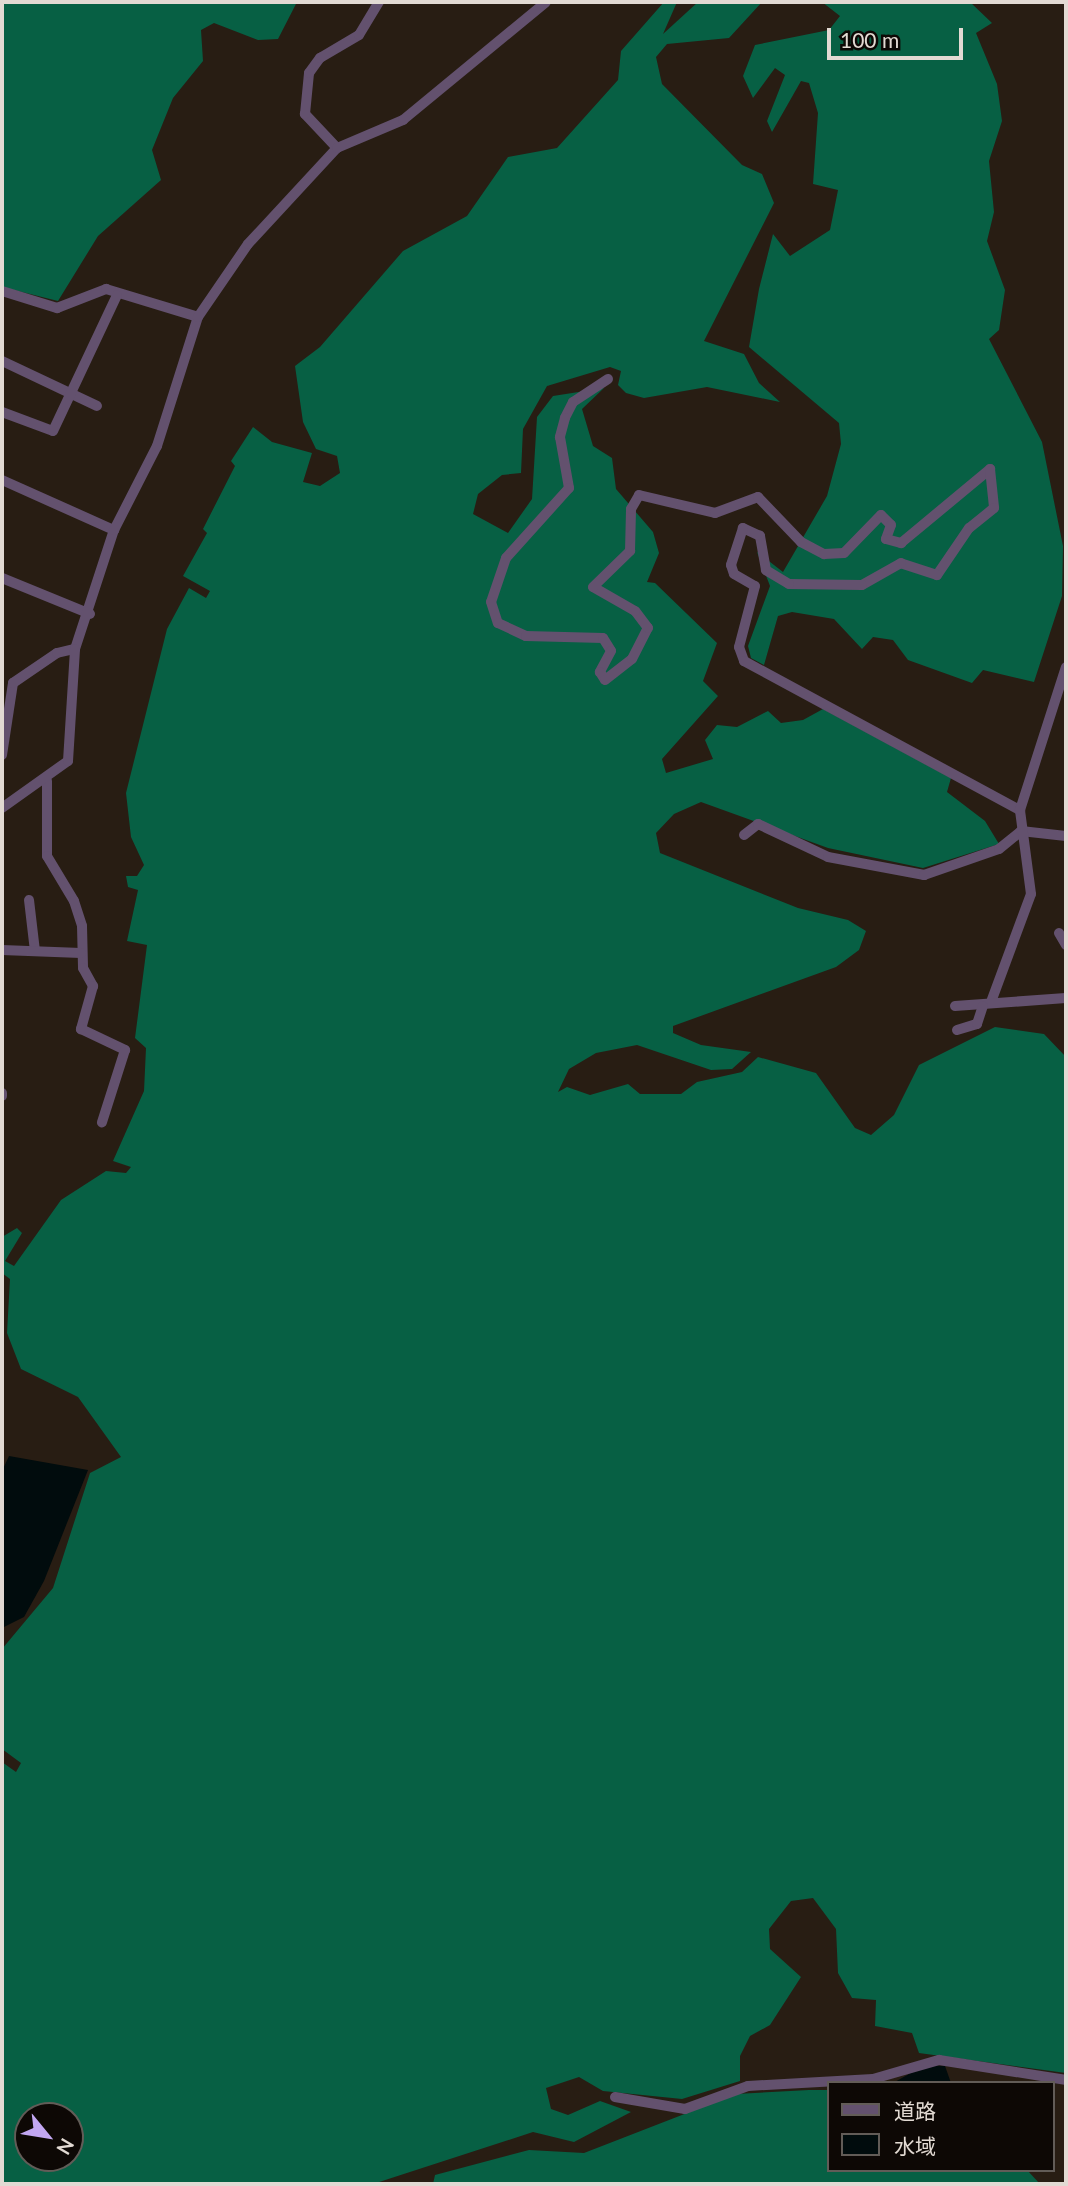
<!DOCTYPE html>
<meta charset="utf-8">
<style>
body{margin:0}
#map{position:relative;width:1068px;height:2186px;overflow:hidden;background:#281d13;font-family:Lato,"Noto Sans JP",sans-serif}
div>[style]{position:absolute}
.forest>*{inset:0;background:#076044}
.water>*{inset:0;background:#010c0d}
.street>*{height:10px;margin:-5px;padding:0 5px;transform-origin:5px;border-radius:5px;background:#63516e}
span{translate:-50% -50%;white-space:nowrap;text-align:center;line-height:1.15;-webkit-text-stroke:7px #0d0805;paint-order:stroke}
.frame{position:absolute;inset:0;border:4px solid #e2dad3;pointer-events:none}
.legend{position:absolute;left:827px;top:2081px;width:228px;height:91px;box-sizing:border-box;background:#0d0805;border:2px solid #625c57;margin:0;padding:9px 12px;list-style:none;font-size:21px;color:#e2dad3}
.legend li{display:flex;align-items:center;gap:14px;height:35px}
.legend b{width:35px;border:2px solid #625c57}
.north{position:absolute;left:14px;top:2102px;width:70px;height:70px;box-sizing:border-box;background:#0d0805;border:2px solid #625c57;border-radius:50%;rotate:120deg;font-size:19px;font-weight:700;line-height:28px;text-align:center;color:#e2dad3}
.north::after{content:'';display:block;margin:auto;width:24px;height:32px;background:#c2a7f2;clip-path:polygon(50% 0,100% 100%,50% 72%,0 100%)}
.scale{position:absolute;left:827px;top:28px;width:136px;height:32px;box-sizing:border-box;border:4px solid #e2dad3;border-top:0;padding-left:9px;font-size:21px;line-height:24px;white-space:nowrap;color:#e2dad3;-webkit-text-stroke:5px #0d0805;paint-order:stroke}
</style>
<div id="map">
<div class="forest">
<div style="clip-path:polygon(2px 2px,297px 2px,278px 39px,258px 40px,214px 23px,201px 30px,203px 61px,173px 98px,152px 150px,161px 180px,98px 236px,58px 301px,2px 287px)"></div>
<div style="clip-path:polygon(evenodd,664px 2px,677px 2px,663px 34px,698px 2px,762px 2px,729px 38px,667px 44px,656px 57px,662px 84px,742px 165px,762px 174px,774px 203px,704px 341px,744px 354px,759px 383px,780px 402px,707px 387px,644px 398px,626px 393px,618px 385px,621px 371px,610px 367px,547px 386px,523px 429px,521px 473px,502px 475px,478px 494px,473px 514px,508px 533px,532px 499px,537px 417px,553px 396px,604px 388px,582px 409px,593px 446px,612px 458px,616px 489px,653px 532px,659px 553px,647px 582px,655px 583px,717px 643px,703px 681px,718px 696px,662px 759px,666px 773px,713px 759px,705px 740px,717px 725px,737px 727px,768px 711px,781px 723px,803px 720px,823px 709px,951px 778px,947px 792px,985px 821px,999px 844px,923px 868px,828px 848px,701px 802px,674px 814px,656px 833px,660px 853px,798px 908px,848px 920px,866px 931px,859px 950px,836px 967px,673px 1026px,673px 1033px,701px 1045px,751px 1052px,732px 1069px,711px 1070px,637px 1045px,596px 1053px,569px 1069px,558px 1092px,567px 1087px,590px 1095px,628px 1084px,640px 1094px,681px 1094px,697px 1082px,742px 1072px,758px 1057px,816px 1073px,855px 1128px,871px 1135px,894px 1115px,919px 1065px,995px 1027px,1044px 1034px,1066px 1057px,1066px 2073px,919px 2053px,912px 2033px,875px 2026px,876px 2000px,852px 1998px,838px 1973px,836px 1929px,813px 1898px,791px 1901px,769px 1929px,770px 1949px,801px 1977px,770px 2025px,750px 2036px,740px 2056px,740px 2081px,682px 2099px,603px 2091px,579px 2077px,546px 2088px,551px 2109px,568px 2115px,600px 2101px,631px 2112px,574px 2142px,533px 2132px,373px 2184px,2px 2184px,2px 1762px,16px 1772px,21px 1763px,2px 1749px,2px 1649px,53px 1588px,90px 1473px,121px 1457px,78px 1397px,21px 1369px,7px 1333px,10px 1279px,2px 1273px,2px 1237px,17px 1228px,22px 1233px,5px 1261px,14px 1266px,61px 1200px,106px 1171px,126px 1173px,131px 1167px,113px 1161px,144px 1091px,146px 1048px,135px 1038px,147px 945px,127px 941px,138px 890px,128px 887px,126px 876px,137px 876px,144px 865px,131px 837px,126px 793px,167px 629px,189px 588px,206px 598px,210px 591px,183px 576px,207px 533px,203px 529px,235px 466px,231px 461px,253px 427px,272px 442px,312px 453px,303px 482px,320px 486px,340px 473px,337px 456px,316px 449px,303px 422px,295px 366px,320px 347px,403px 251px,467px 216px,508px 157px,557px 148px,618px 80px,621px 51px,664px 2px,28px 2116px,70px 2116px,70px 2158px,28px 2158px,28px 2116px)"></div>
<div style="clip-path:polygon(822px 2px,970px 2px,992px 23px,976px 33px,997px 84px,1002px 121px,989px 161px,994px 212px,987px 241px,1005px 290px,999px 330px,989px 339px,1042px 442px,1063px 546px,1062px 596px,1034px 682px,983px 670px,972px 683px,908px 660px,893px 640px,873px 637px,862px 649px,834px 619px,792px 612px,778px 616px,764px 665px,751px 658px,748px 646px,770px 586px,757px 552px,783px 572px,827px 496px,841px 444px,839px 423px,749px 347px,759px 289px,773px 234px,790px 256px,830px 230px,838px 190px,813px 184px,818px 113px,809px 83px,801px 81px,772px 132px,767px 121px,785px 75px,775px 68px,753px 98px,743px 76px,755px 45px,829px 30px,840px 16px)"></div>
<div style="clip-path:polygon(809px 2090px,828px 2090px,828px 2170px,1027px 2170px,1040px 2184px,433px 2184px,435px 2175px,529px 2150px,584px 2153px,736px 2094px)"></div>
</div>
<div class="water">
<div style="clip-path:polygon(9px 1456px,88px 1470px,44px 1581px,24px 1617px,4px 1627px,2px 1471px)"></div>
<div style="clip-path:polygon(925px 2065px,945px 2066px,951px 2083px,893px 2083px)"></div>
</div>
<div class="street">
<div style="left:337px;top:148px;width:47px;rotate:-133.3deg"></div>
<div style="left:305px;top:114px;width:41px;rotate:-84.4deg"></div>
<div style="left:309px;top:73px;width:19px;rotate:-54deg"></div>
<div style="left:320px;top:58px;width:45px;rotate:-30.5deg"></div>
<div style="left:359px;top:35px;width:39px;rotate:-59deg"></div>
<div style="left:2px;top:291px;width:58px;rotate:17.2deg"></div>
<div style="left:57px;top:308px;width:53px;rotate:-21.2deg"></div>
<div style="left:106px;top:289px;width:96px;rotate:16.9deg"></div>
<div style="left:2px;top:361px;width:105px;rotate:25.3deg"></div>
<div style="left:608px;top:379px;width:42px;rotate:146.7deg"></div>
<div style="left:573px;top:402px;width:18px;rotate:117deg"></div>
<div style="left:565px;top:418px;width:20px;rotate:105deg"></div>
<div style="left:560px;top:437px;width:52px;rotate:80deg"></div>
<div style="left:569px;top:488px;width:94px;rotate:132deg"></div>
<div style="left:506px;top:558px;width:46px;rotate:108.8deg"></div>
<div style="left:491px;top:602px;width:22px;rotate:72deg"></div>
<div style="left:498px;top:623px;width:31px;rotate:25deg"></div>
<div style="left:526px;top:636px;width:77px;rotate:1.5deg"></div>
<div style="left:603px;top:638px;width:15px;rotate:58deg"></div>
<div style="left:611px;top:651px;width:24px;rotate:118deg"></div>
<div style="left:600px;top:672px;width:9px;rotate:58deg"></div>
<div style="left:605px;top:680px;width:34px;rotate:-38deg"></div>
<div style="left:632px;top:659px;width:35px;rotate:-63deg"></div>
<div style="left:648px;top:628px;width:21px;rotate:-127deg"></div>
<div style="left:635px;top:611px;width:48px;rotate:-150.3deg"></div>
<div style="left:593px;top:587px;width:52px;rotate:-44.2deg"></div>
<div style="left:630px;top:551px;width:42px;rotate:-88.6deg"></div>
<div style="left:631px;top:509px;width:16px;rotate:-60deg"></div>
<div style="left:639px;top:495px;width:78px;rotate:13.3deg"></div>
<div style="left:715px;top:513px;width:46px;rotate:-20.4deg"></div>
<div style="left:758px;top:497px;width:62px;rotate:46.3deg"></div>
<div style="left:801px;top:542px;width:26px;rotate:28deg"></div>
<div style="left:824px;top:554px;width:20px;rotate:-3deg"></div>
<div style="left:844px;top:553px;width:53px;rotate:-45.8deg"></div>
<div style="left:881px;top:515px;width:14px;rotate:45deg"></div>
<div style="left:891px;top:525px;width:15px;rotate:110deg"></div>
<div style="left:886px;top:539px;width:16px;rotate:15deg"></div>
<div style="left:901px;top:543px;width:116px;rotate:-39.7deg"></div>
<div style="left:990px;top:469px;width:39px;rotate:84deg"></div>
<div style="left:994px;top:508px;width:32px;rotate:141deg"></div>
<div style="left:969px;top:528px;width:57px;rotate:124.2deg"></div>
<div style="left:937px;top:575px;width:38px;rotate:-162deg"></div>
<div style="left:901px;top:563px;width:45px;rotate:150.6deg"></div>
<div style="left:862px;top:585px;width:73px;rotate:-179.2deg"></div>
<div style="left:789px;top:584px;width:27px;rotate:-149deg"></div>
<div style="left:766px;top:570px;width:35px;rotate:-100deg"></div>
<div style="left:760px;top:536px;width:19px;rotate:-155deg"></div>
<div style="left:743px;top:528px;width:39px;rotate:108deg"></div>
<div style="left:731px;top:565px;width:9px;rotate:72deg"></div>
<div style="left:734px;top:574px;width:24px;rotate:30deg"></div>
<div style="left:755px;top:586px;width:63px;rotate:104.7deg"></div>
<div style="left:739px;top:647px;width:15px;rotate:70deg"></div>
<div style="left:744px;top:661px;width:314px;rotate:28.4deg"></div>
<div style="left:2px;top:412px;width:54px;rotate:20.4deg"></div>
<div style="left:53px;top:431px;width:150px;rotate:-64.8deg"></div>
<div style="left:2px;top:480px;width:123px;rotate:24.1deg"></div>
<div style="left:2px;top:578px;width:95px;rotate:22.2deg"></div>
<div style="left:2px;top:755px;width:73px;rotate:-81.3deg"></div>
<div style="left:13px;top:683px;width:53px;rotate:-34.3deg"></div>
<div style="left:57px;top:653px;width:18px;rotate:-13deg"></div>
<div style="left:75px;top:649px;width:125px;rotate:-71.9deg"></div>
<div style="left:114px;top:530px;width:94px;rotate:-62.9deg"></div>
<div style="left:157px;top:446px;width:135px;rotate:-72.4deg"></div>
<div style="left:198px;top:317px;width:88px;rotate:-55.6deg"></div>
<div style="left:248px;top:244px;width:131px;rotate:-47.2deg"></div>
<div style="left:337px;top:148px;width:72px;rotate:-23deg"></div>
<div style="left:403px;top:120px;width:185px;rotate:-39.5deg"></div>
<div style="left:47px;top:781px;width:75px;rotate:90deg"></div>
<div style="left:47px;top:856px;width:52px;rotate:59deg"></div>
<div style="left:74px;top:901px;width:26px;rotate:72deg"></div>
<div style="left:82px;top:926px;width:42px;rotate:88.6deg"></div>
<div style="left:83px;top:968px;width:21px;rotate:61deg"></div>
<div style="left:93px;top:986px;width:45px;rotate:105.6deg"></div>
<div style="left:81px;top:1029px;width:49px;rotate:25.5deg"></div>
<div style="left:125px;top:1050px;width:76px;rotate:107.7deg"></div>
<div style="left:2px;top:808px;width:81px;rotate:-35.5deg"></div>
<div style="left:68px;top:761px;width:112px;rotate:-86.4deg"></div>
<div style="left:744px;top:835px;width:18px;rotate:-38deg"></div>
<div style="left:758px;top:824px;width:77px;rotate:25.2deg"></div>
<div style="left:828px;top:857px;width:98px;rotate:10.6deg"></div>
<div style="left:924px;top:875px;width:79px;rotate:-19.1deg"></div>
<div style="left:999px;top:849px;width:28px;rotate:-39deg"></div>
<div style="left:1021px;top:831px;width:45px;rotate:6.3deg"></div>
<div style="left:29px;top:900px;width:51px;rotate:83.3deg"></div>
<div style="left:1059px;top:933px;width:14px;rotate:60deg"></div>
<div style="left:2px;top:950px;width:79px;rotate:2.2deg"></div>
<div style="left:991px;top:1002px;width:115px;rotate:-69.7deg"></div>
<div style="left:1031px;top:894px;width:85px;rotate:-97.5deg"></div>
<div style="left:1020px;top:810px;width:150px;rotate:-72.2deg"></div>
<div style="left:955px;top:1006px;width:111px;rotate:-4.1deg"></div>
<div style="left:957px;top:1030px;width:21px;rotate:-17deg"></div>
<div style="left:977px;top:1024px;width:19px;rotate:-72deg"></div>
<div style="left:2px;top:1093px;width:3px;rotate:90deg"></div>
<div style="left:615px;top:2097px;width:71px;rotate:9.7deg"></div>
<div style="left:685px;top:2109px;width:67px;rotate:-20.1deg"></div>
<div style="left:748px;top:2086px;width:125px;rotate:-3.2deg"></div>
<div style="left:873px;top:2079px;width:69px;rotate:-16.1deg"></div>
<div style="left:939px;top:2060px;width:129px;rotate:8.9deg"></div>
</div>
<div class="frame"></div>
<ul class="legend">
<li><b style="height:9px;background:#63516e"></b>道路</li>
<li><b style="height:19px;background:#010c0d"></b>水域</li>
</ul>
<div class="north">N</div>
<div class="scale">100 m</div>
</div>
